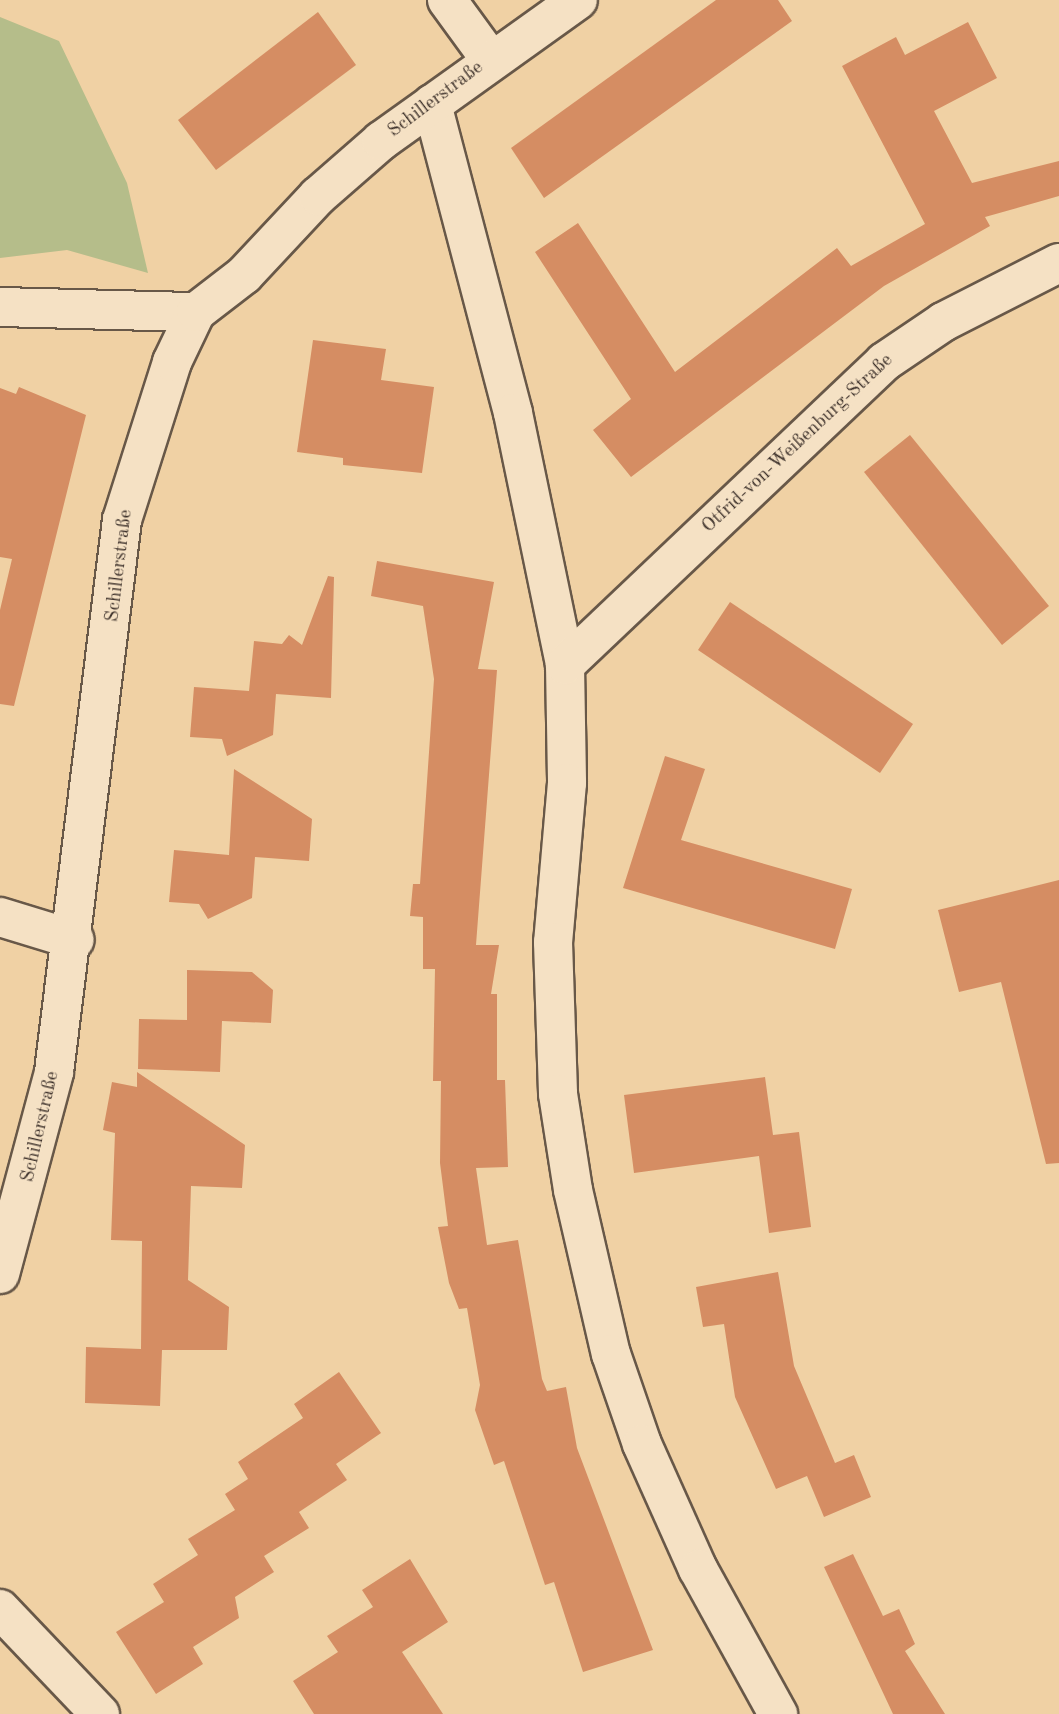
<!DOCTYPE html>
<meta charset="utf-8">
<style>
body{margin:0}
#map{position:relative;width:1059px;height:1714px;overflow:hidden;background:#f0d1a4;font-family:"Old Standard TT",serif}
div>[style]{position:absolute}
.green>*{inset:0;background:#b5bd8a}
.building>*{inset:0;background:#d58d63}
.roads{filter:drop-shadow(2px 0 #685848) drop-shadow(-2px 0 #685848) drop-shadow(0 2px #685848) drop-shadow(0 -2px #685848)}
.minor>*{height:38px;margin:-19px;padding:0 19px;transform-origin:19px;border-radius:19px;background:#f5e1c4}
span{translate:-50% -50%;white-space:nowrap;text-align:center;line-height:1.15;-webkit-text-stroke:5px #f5e1c4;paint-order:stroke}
.street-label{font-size:19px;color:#3b2f29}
</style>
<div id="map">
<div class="green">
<div style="clip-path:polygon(0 17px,59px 41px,127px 183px,148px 273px,67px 250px,0 258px)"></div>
</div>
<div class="building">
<div style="clip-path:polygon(716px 0,778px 0,792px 21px,544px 198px,511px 148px)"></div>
<div style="clip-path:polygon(318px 12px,356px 65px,216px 170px,178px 120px)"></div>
<div style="clip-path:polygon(968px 22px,997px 78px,934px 111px,972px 183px,1059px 161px,1059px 196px,985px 217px,990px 226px,884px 286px,631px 477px,593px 430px,631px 399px,535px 252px,578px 223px,675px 372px,837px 248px,851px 266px,925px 224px,842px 66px,896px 37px,905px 55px)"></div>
<div style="clip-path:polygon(313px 340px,386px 349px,381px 380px,434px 387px,422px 473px,343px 465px,343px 458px,297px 452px)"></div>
<div style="clip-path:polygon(19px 387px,86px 415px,14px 706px,0 704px,0 610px,12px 559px,0 557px,0 388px,16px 394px)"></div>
<div style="clip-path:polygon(910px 435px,1049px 606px,1002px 645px,864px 472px)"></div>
<div style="clip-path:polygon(377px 561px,494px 582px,478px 669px,497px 670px,476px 945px,499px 945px,491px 994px,497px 994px,497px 1080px,505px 1080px,508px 1167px,476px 1168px,487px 1245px,518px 1240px,542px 1379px,547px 1391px,566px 1387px,577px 1448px,653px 1650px,583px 1672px,554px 1582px,545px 1585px,504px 1461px,494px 1465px,475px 1410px,480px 1385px,467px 1308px,459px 1309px,449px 1283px,438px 1227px,448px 1226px,440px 1163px,441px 1081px,433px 1081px,435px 969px,423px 969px,423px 917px,410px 916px,413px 884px,420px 884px,434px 679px,423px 606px,371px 596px)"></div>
<div style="clip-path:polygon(328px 576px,334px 577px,331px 698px,276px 694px,273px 735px,227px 756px,222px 739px,190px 737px,194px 687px,249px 691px,254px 641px,282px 644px,289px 635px,302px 645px)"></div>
<div style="clip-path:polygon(730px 602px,913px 724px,880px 773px,698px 650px)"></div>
<div style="clip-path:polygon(665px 756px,705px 769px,681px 840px,852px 889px,835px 949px,623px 888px)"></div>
<div style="clip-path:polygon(234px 769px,312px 819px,309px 861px,255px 857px,252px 898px,208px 919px,199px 904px,169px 902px,174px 850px,229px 855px)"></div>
<div style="clip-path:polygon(1059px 880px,1059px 1163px,1046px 1164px,1001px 982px,959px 992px,938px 910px)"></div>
<div style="clip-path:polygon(187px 970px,252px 972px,273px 990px,271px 1023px,222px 1021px,220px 1072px,138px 1069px,139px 1019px,187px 1020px)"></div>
<div style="clip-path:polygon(137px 1072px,245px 1145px,242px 1188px,191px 1186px,188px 1280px,229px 1307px,227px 1350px,162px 1350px,160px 1406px,85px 1403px,86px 1347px,141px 1349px,142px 1241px,111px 1240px,115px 1133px,103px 1130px,112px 1082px,137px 1087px)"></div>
<div style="clip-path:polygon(765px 1077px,773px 1135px,799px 1132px,811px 1227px,769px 1233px,759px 1156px,634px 1173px,624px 1095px)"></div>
<div style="clip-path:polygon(778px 1272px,794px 1366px,835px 1463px,854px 1455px,871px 1497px,824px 1517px,807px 1476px,776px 1489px,735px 1397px,724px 1324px,703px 1327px,696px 1287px)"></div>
<div style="clip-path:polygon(339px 1372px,381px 1433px,336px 1464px,347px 1480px,299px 1512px,309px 1528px,264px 1556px,274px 1572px,235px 1597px,239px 1618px,193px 1647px,203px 1664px,156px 1694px,116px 1632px,164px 1602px,153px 1584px,198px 1555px,188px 1539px,235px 1510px,225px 1494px,248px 1479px,238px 1462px,303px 1418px,294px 1404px)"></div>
<div style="clip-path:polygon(853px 1554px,883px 1616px,899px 1609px,915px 1644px,905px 1651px,945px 1714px,893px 1714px,824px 1567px)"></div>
<div style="clip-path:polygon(410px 1559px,448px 1622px,402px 1652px,443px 1714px,314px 1714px,293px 1681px,338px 1652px,327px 1636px,373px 1607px,362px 1590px)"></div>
</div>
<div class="roads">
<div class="minor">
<div style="left:447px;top:0;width:73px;rotate:53.9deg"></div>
<div style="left:432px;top:104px;width:319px;rotate:75.3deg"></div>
<div style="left:513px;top:413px;width:257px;rotate:78.3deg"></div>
<div style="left:565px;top:665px;width:118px;rotate:89deg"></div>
<div style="left:567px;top:783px;width:160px;rotate:95deg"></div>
<div style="left:553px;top:942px;width:152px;rotate:88.1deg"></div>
<div style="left:558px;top:1094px;width:97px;rotate:81.1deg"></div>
<div style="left:573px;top:1190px;width:168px;rotate:77deg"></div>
<div style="left:611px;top:1354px;width:95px;rotate:71deg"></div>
<div style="left:642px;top:1444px;width:137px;rotate:65.9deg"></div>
<div style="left:698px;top:1569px;width:166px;rotate:61.1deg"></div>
<div style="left:0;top:307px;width:196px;rotate:1.5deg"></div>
<div style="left:565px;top:665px;width:440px;rotate:-43.5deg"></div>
<div style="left:884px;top:362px;width:71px;rotate:-34.1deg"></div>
<div style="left:943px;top:322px;width:130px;rotate:-27deg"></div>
<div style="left:0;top:917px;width:78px;rotate:17deg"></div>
<div style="left:0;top:1274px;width:209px;rotate:-75deg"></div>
<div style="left:54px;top:1072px;width:556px;rotate:-82.98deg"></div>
<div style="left:122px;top:520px;width:166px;rotate:-72.4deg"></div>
<div style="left:172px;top:362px;width:55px;rotate:-64.4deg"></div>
<div style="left:196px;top:312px;width:61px;rotate:-37.6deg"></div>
<div style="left:244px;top:275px;width:108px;rotate:-46.9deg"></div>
<div style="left:318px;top:196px;width:84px;rotate:-41.1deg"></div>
<div style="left:381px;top:141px;width:242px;rotate:-35.6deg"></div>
<div style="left:0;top:1609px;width:145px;rotate:46.4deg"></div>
</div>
</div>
<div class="street-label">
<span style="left:436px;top:100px;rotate:-37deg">Schillerstraße</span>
<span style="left:798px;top:444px;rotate:-43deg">Otfrid-von-Weißenburg-Straße</span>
<span style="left:120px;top:566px;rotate:-83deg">Schillerstraße</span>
<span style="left:41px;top:1127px;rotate:-77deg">Schillerstraße</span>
</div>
</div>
